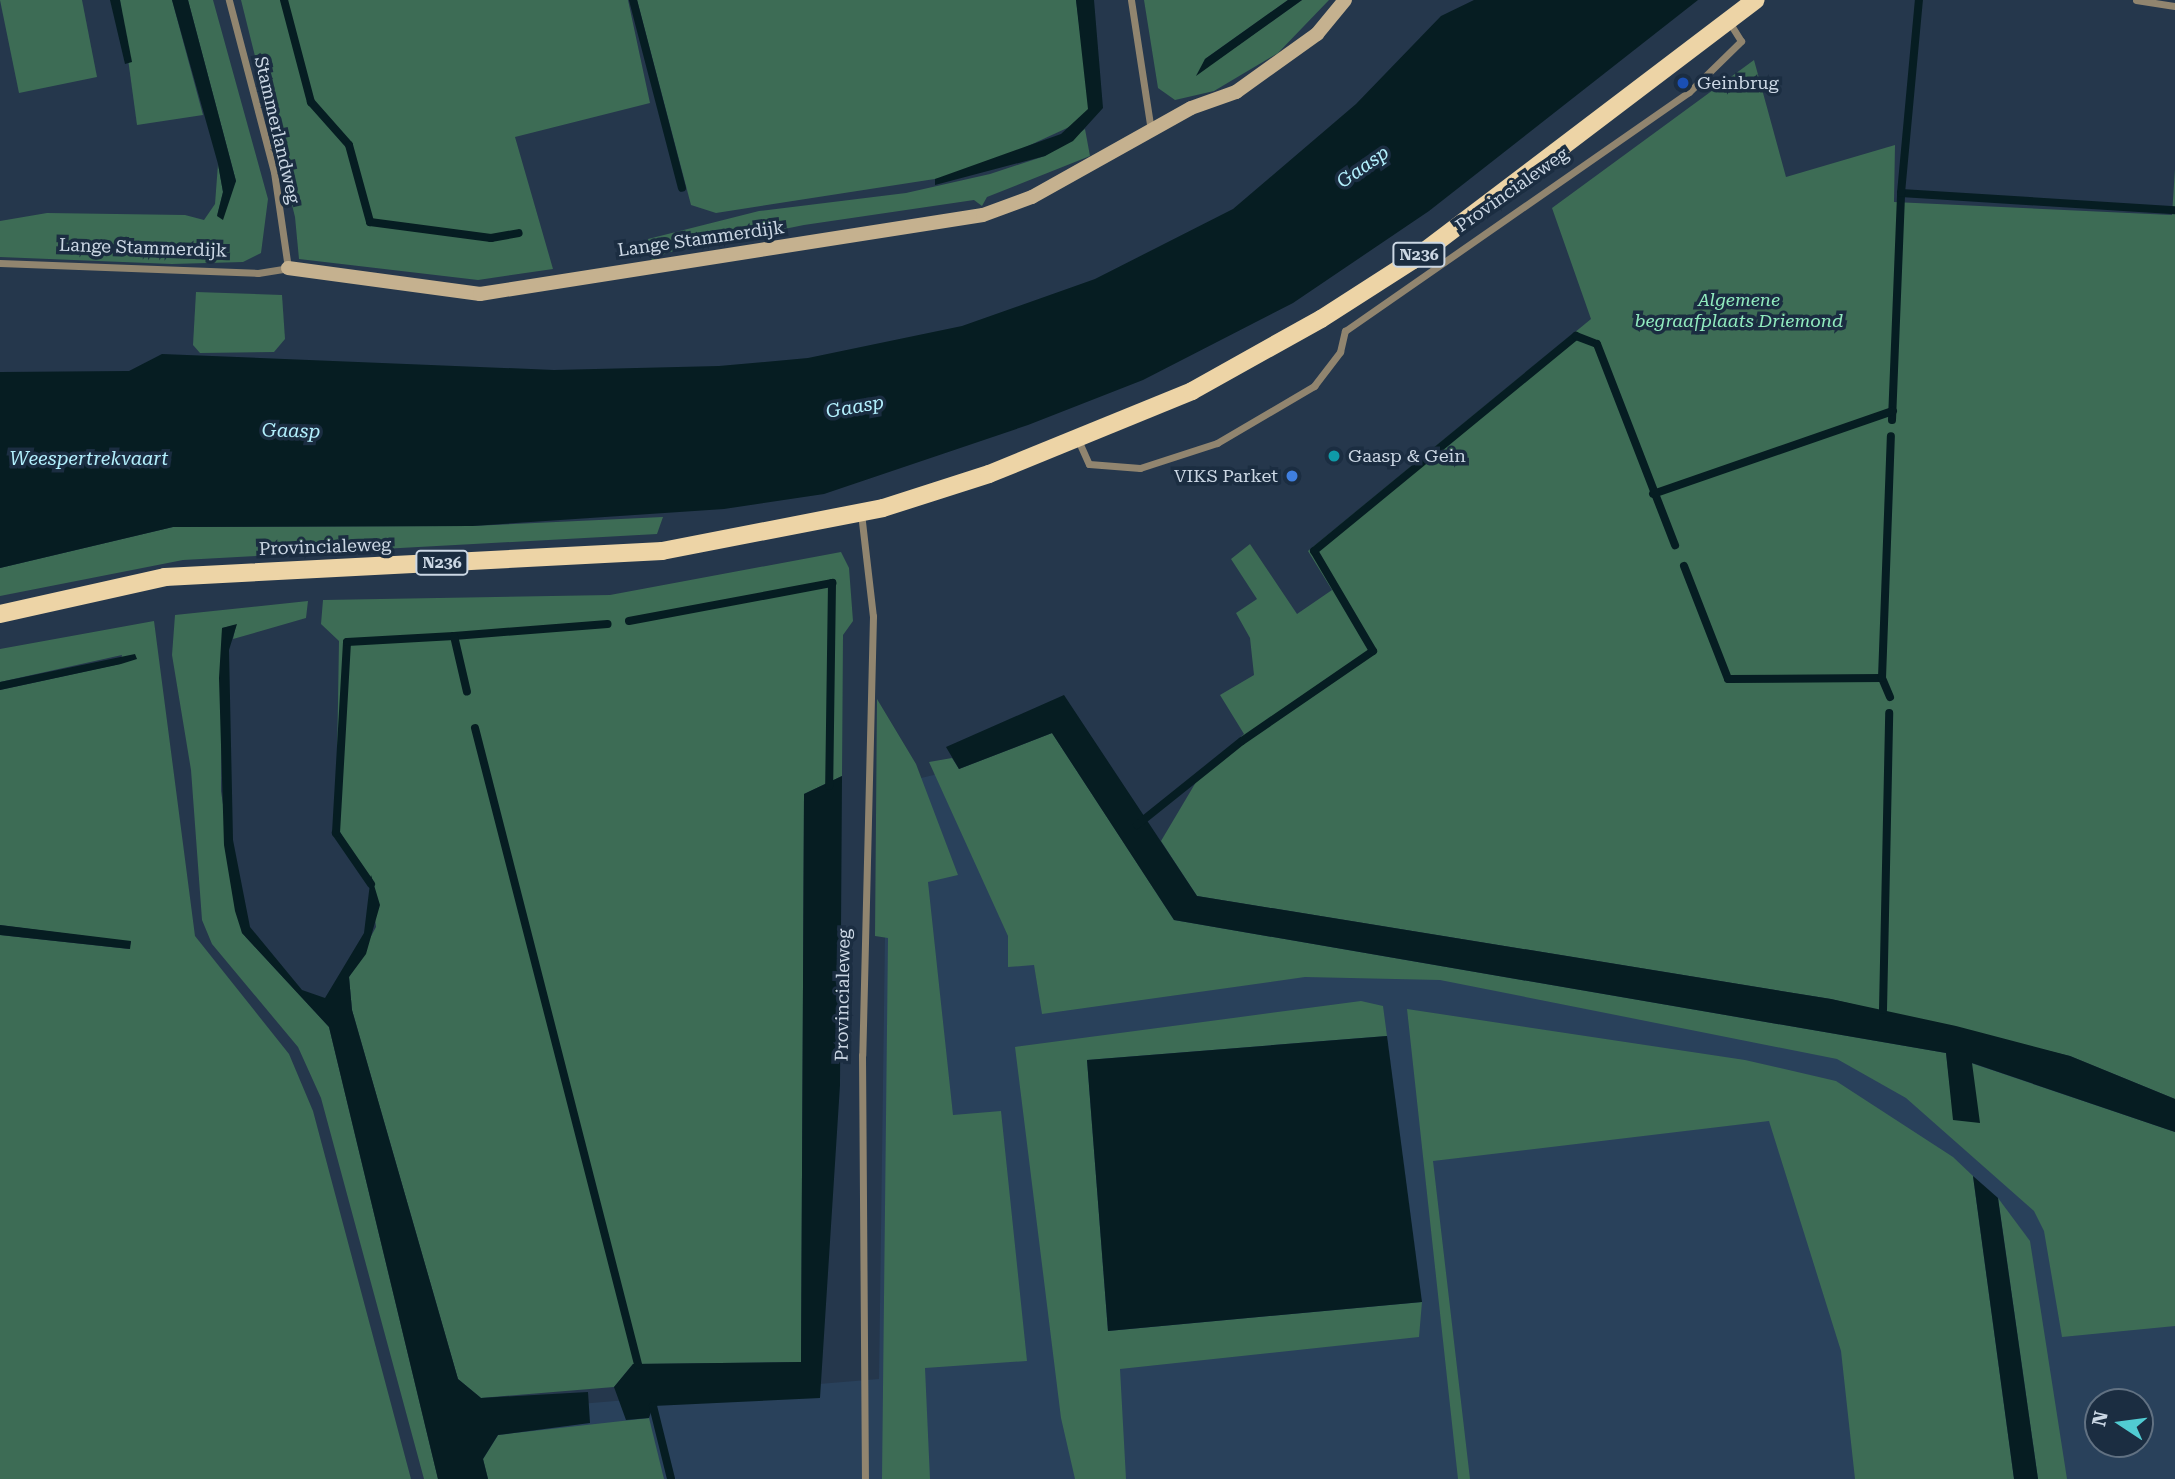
<!DOCTYPE html>
<style>
body{margin:0}
#map{position:relative;width:2175px;height:1479px;overflow:hidden;background:#25374c;font-family:"Roboto Serif",serif}
div>[style]{position:absolute}
.built>*{inset:0;background:#29415b}
.green>*{inset:0;background:#3d6c55}
.water>*{inset:0;background:#061d22}
.stream>*{height:8px;margin:-4px;padding:0 4px;transform-origin:4px;border-radius:4px;background:#061d22}
.street>*{height:7px;margin:-3.5px;padding:0 3.5px;transform-origin:3.5px;border-radius:3.5px;background:#91856f}
.secondary>*{height:14px;margin:-7px;padding:0 7px;transform-origin:7px;border-radius:7px;background:#c5b18f}
.primary>*{height:18px;margin:-9px;padding:0 9px;transform-origin:9px;border-radius:9px;background:#edd4a6}
.dots>*{width:19px;height:19px;translate:-50% -50%;box-sizing:border-box;border:4px solid #1b2d41;border-radius:50%}
span{translate:-50% -50%;white-space:nowrap;text-align:center;line-height:1.15;-webkit-text-stroke:7px #1b2d41;paint-order:stroke}
.shield-label span{padding:2px 5px;background:#1b2d41;border:2px solid;border-radius:5px;-webkit-text-stroke-width:0}
.shield-label{font-size:16px;color:#cbd7e4;font-weight:700}
.poi-label{font-size:18px;color:#cbd7e4}
.left{translate:0 -50%;text-align:left}
.right{translate:-100% -50%;text-align:right}
.street-label{font-size:18px;color:#cbd7e4}
.park-label{font-size:18px;color:#91ebbf;font-style:italic}
.water-label{font-size:19px;color:#b3f0fd;font-style:italic}
.north{position:absolute;left:2084px;top:1388px;width:70px;height:70px;box-sizing:border-box;background:#1b2d41;border:2px solid #617182;border-radius:50%;rotate:283deg;font-size:19px;font-weight:700;line-height:28px;text-align:center;color:#cbd7e4}
.north::after{content:'';display:block;margin:auto;width:24px;height:32px;background:#51ccd2;clip-path:polygon(50% 0,100% 100%,50% 72%,0 100%)}
</style>
<div id="map">
<div class="built">
<div style="clip-path:polygon(evenodd,938px 774px,1187px 908px,1895px 1026px,2175px 1110px,2175px 1479px,489px 1479px,471px 1413px,879px 1379px,887px 786px,938px 774px,2098px 1402px,2140px 1402px,2140px 1444px,2098px 1444px,2098px 1402px)"></div>
</div>
<div class="green">
<div style="clip-path:polygon(0 0,82px 0,97px 77px,19px 93px)"></div>
<div style="clip-path:polygon(120px 0,172px 0,203px 115px,137px 125px)"></div>
<div style="clip-path:polygon(188px 0,213px 0,268px 199px,261px 253px,243px 262px,172px 264px,0 257px,0 221px,47px 213px,185px 215px,204px 220px,215px 204px,218px 164px,223px 192px,217px 216px,236px 181px)"></div>
<div style="clip-path:polygon(241px 0,628px 0,650px 103px,515px 137px,553px 269px,478px 280px,299px 259px,295px 217px)"></div>
<div style="clip-path:polygon(637px 0,1076px 0,1091px 117px,967px 174px,716px 213px,691px 205px)"></div>
<div style="clip-path:polygon(1144px 0,1288px 0,1205px 59px,1199px 73px,1302px 0,1329px 0,1278px 53px,1214px 91px,1175px 100px,1158px 88px)"></div>
<div style="clip-path:polygon(1754px 60px,1786px 177px,1895px 145px,1894px 202px,2172px 215px,2175px 169px,2175px 1099px,2070px 1056px,1831px 999px,1197px 896px,1161px 841px,1199px 777px,1244px 734px,1220px 695px,1254px 675px,1250px 638px,1236px 613px,1257px 599px,1231px 559px,1250px 544px,1297px 614px,1332px 590px,1308px 551px,1591px 319px,1552px 208px)"></div>
<div style="clip-path:polygon(1085px 129px,1090px 156px,987px 197px,982px 206px,974px 200px,804px 225px,666px 253px,652px 262px,648px 239px,759px 211px,906px 193px,990px 174px,1045px 156px)"></div>
<div style="clip-path:polygon(196px 292px,282px 295px,285px 339px,274px 352px,200px 353px,193px 345px)"></div>
<div style="clip-path:polygon(663px 517px,657px 534px,183px 560px,0 596px,0 568px,173px 527px,472px 526px)"></div>
<div style="clip-path:polygon(841px 552px,849px 568px,853px 621px,843px 635px,842px 776px,804px 794px,801px 1362px,633px 1364px,614px 1387px,481px 1398px,458px 1379px,352px 1010px,349px 977px,376px 927px,370px 876px,367px 884px,336px 824px,339px 641px,321px 624px,323px 600px,610px 595px)"></div>
<div style="clip-path:polygon(308px 601px,306px 618px,233px 639px,236px 625px,222px 628px,221px 791px,242px 933px,329px 1027px,438px 1479px,424px 1479px,321px 1098px,298px 1047px,212px 944px,202px 920px,191px 770px,172px 655px,175px 615px)"></div>
<div style="clip-path:polygon(154px 621px,195px 936px,289px 1054px,313px 1111px,411px 1479px,0 1479px,0 935px,129px 949px,131px 942px,0 925px,0 690px,120px 664px,122px 655px,0 682px,0 649px)"></div>
<div style="clip-path:polygon(877px 699px,916px 764px,958px 875px,928px 882px,953px 1115px,1001px 1111px,1027px 1361px,925px 1368px,930px 1479px,882px 1479px,888px 938px,875px 936px)"></div>
<div style="clip-path:polygon(1052px 733px,1174px 920px,1946px 1053px,1954px 1120px,1971px 1063px,2175px 1132px,2175px 1326px,2062px 1337px,2044px 1231px,2034px 1211px,1906px 1098px,1837px 1059px,1440px 980px,1305px 977px,1042px 1014px,1034px 965px,1008px 967px,1008px 936px,929px 762px,952px 758px,959px 769px)"></div>
<div style="clip-path:polygon(1361px 1001px,1383px 1006px,1387px 1036px,1087px 1060px,1108px 1331px,1422px 1302px,1419px 1337px,1120px 1369px,1126px 1479px,1075px 1479px,1061px 1418px,1015px 1047px)"></div>
<div style="clip-path:polygon(1407px 1009px,1745px 1060px,1836px 1081px,1953px 1157px,1973px 1176px,2014px 1479px,1855px 1479px,1841px 1351px,1769px 1121px,1433px 1161px,1470px 1479px,1458px 1479px)"></div>
<div style="clip-path:polygon(1998px 1198px,2030px 1241px,2067px 1479px,2038px 1479px)"></div>
<div style="clip-path:polygon(649px 1418px,664px 1479px,488px 1479px,483px 1459px,498px 1435px)"></div>
</div>
<div class="water">
<div style="clip-path:polygon(110px 0,120px 0,132px 62px,125px 64px)"></div>
<div style="clip-path:polygon(172px 0,188px 0,236px 181px,223px 220px,217px 216px,223px 192px,218px 164px)"></div>
<div style="clip-path:polygon(1076px 0,1094px 0,1103px 108px,1073px 141px,1045px 156px,935px 185px,935px 179px,1061px 134px,1088px 109px)"></div>
<div style="clip-path:polygon(1288px 0,1302px 0,1196px 76px,1205px 59px)"></div>
<div style="clip-path:polygon(1474px 0,1698px 0,1429px 211px,1293px 303px,1143px 380px,1028px 425px,824px 494px,724px 509px,472px 526px,173px 527px,0 568px,0 372px,129px 371px,162px 354px,554px 370px,719px 366px,808px 358px,962px 326px,1095px 279px,1233px 209px,1356px 104px,1441px 16px)"></div>
<div style="clip-path:polygon(237px 624px,229px 650px,233px 840px,250px 927px,302px 990px,325px 998px,364px 933px,371px 875px,380px 905px,366px 954px,349px 977px,352px 1010px,458px 1379px,481px 1398px,588px 1392px,590px 1423px,498px 1435px,483px 1459px,488px 1479px,438px 1479px,329px 1027px,242px 933px,235px 911px,224px 845px,219px 678px,222px 628px)"></div>
<div style="clip-path:polygon(135px 654px,137px 659px,121px 664px,0 690px,0 682px)"></div>
<div style="clip-path:polygon(1064px 695px,1197px 896px,1831px 999px,1956px 1026px,2070px 1056px,2175px 1099px,2175px 1132px,1972px 1063px,1980px 1123px,1953px 1120px,1946px 1053px,1174px 920px,1052px 733px,959px 769px,946px 747px)"></div>
<div style="clip-path:polygon(842px 776px,840px 1085px,820px 1398px,653px 1406px,649px 1418px,626px 1420px,614px 1387px,633px 1364px,801px 1362px,804px 794px)"></div>
<div style="clip-path:polygon(0 925px,131px 941px,130px 949px,0 935px)"></div>
<div style="clip-path:polygon(1387px 1036px,1422px 1302px,1108px 1331px,1087px 1060px)"></div>
<div style="clip-path:polygon(1973px 1176px,1998px 1198px,2038px 1479px,2014px 1479px)"></div>
</div>
<div class="stream">
<div style="left:284px;top:0;width:106px;rotate:75.2deg"></div>
<div style="left:311px;top:102px;width:57px;rotate:48.5deg"></div>
<div style="left:349px;top:145px;width:80px;rotate:74.7deg"></div>
<div style="left:370px;top:222px;width:122px;rotate:7.5deg"></div>
<div style="left:491px;top:238px;width:28px;rotate:-10deg"></div>
<div style="left:633px;top:0;width:194px;rotate:75.4deg"></div>
<div style="left:1901px;top:193px;width:275px;rotate:3.6deg"></div>
<div style="left:1892px;top:420px;width:227px;rotate:-87.7deg"></div>
<div style="left:1901px;top:193px;width:194px;rotate:-84.7deg"></div>
<div style="left:1653px;top:494px;width:254px;rotate:-19.1deg"></div>
<div style="left:1684px;top:566px;width:121px;rotate:68.7deg"></div>
<div style="left:1728px;top:679px;width:154px;rotate:-0.4deg"></div>
<div style="left:629px;top:621px;width:207px;rotate:-10.6deg"></div>
<div style="left:832px;top:583px;width:203px;rotate:90.8deg"></div>
<div style="left:454px;top:636px;width:154px;rotate:-4.5deg"></div>
<div style="left:1890px;top:697px;width:21px;rotate:-113deg"></div>
<div style="left:1882px;top:678px;width:242px;rotate:-87.9deg"></div>
<div style="left:475px;top:728px;width:657px;rotate:75.63deg"></div>
<div style="left:1137px;top:825px;width:134px;rotate:-38.7deg"></div>
<div style="left:1242px;top:741px;width:159px;rotate:-34.5deg"></div>
<div style="left:1373px;top:651px;width:116px;rotate:-120.5deg"></div>
<div style="left:1314px;top:551px;width:339px;rotate:-39.4deg"></div>
<div style="left:1576px;top:336px;width:22px;rotate:21deg"></div>
<div style="left:1597px;top:344px;width:216px;rotate:68.8deg"></div>
<div style="left:371px;top:884px;width:62px;rotate:-124.5deg"></div>
<div style="left:336px;top:833px;width:191px;rotate:-86.7deg"></div>
<div style="left:347px;top:642px;width:107px;rotate:-3.2deg"></div>
<div style="left:454px;top:636px;width:57px;rotate:76.9deg"></div>
<div style="left:1883px;top:1010px;width:297px;rotate:-88.8deg"></div>
<div style="left:653px;top:1406px;width:75px;rotate:76.1deg"></div>
</div>
<div class="street">
<div style="left:1131px;top:0;width:133px;rotate:81.3deg"></div>
<div style="left:2136px;top:0;width:39px;rotate:9deg"></div>
<div style="left:0;top:263px;width:258px;rotate:2.2deg"></div>
<div style="left:258px;top:273px;width:30px;rotate:-9deg"></div>
<div style="left:288px;top:268px;width:97px;rotate:-98.3deg"></div>
<div style="left:274px;top:172px;width:178px;rotate:-104.7deg"></div>
<div style="left:1079px;top:442px;width:24px;rotate:66deg"></div>
<div style="left:1089px;top:464px;width:51px;rotate:4.5deg"></div>
<div style="left:1140px;top:468px;width:81px;rotate:-18deg"></div>
<div style="left:1217px;top:443px;width:113px;rotate:-30.4deg"></div>
<div style="left:1314px;top:386px;width:43px;rotate:-52.6deg"></div>
<div style="left:1340px;top:352px;width:22px;rotate:-77deg"></div>
<div style="left:1345px;top:331px;width:419px;rotate:-34.8deg"></div>
<div style="left:1689px;top:92px;width:73px;rotate:-44.4deg"></div>
<div style="left:1741px;top:41px;width:25px;rotate:-122deg"></div>
<div style="left:861px;top:513px;width:104px;rotate:83.4deg"></div>
<div style="left:873px;top:616px;width:439px;rotate:91.4deg"></div>
<div style="left:862px;top:1055px;width:424px;rotate:89.6deg"></div>
</div>
<div class="secondary">
<div style="left:288px;top:268px;width:194px;rotate:7.7deg"></div>
<div style="left:480px;top:294px;width:509px;rotate:-8.93deg"></div>
<div style="left:983px;top:215px;width:52px;rotate:-20.2deg"></div>
<div style="left:1032px;top:197px;width:182px;rotate:-29.2deg"></div>
<div style="left:1191px;top:108px;width:48px;rotate:-19.6deg"></div>
<div style="left:1236px;top:92px;width:100px;rotate:-35.6deg"></div>
<div style="left:1317px;top:34px;width:44px;rotate:-50.5deg"></div>
</div>
<div class="primary">
<div style="left:0;top:614px;width:169px;rotate:-12.6deg"></div>
<div style="left:165px;top:577px;width:498px;rotate:-3deg"></div>
<div style="left:662px;top:551px;width:225px;rotate:-11deg"></div>
<div style="left:883px;top:508px;width:111px;rotate:-17.8deg"></div>
<div style="left:989px;top:474px;width:219px;rotate:-22.2deg"></div>
<div style="left:1192px;top:391px;width:148px;rotate:-29.2deg"></div>
<div style="left:1321px;top:319px;width:109px;rotate:-32.7deg"></div>
<div style="left:1413px;top:260px;width:430px;rotate:-37.2deg"></div>
</div>
<div class="dots">
<div style="left:1683px;top:83px;background:#1a4fb4"></div>
<div style="left:1334px;top:456px;background:#0f9aa8"></div>
<div style="left:1292px;top:476px;background:#3f7fe0"></div>
</div>
<div class="shield-label">
<span style="left:1419px;top:255px">N236</span>
<span style="left:442px;top:563px">N236</span>
</div>
<div class="poi-label">
<span class="left" style="left:1697px;top:83px">Geinbrug</span>
<span class="left" style="left:1348px;top:456px">Gaasp &amp; Gein</span>
<span class="right" style="left:1278px;top:476px">VIKS Parket</span>
</div>
<div class="street-label">
<span style="left:277px;top:130px;rotate:77deg">Stammerlandweg</span>
<span style="left:1512px;top:190px;rotate:-35deg">Provincialeweg</span>
<span style="left:701px;top:239px;rotate:-8deg">Lange Stammerdijk</span>
<span style="left:143px;top:248px;rotate:2deg">Lange Stammerdijk</span>
<span style="left:325px;top:547px;rotate:-2deg">Provincialeweg</span>
<span style="left:843px;top:995px;rotate:-89deg">Provincialeweg</span>
</div>
<div class="park-label">
<span style="left:1739px;top:311px">Algemene<br>begraafplaats Driemond</span>
</div>
<div class="water-label">
<span style="left:1363px;top:167px;rotate:-35deg">Gaasp</span>
<span style="left:855px;top:407px;rotate:-10deg">Gaasp</span>
<span style="left:291px;top:431px;rotate:1deg">Gaasp</span>
<span style="left:89px;top:459px">Weespertrekvaart</span>
</div>
<div class="north">N</div>
</div>
